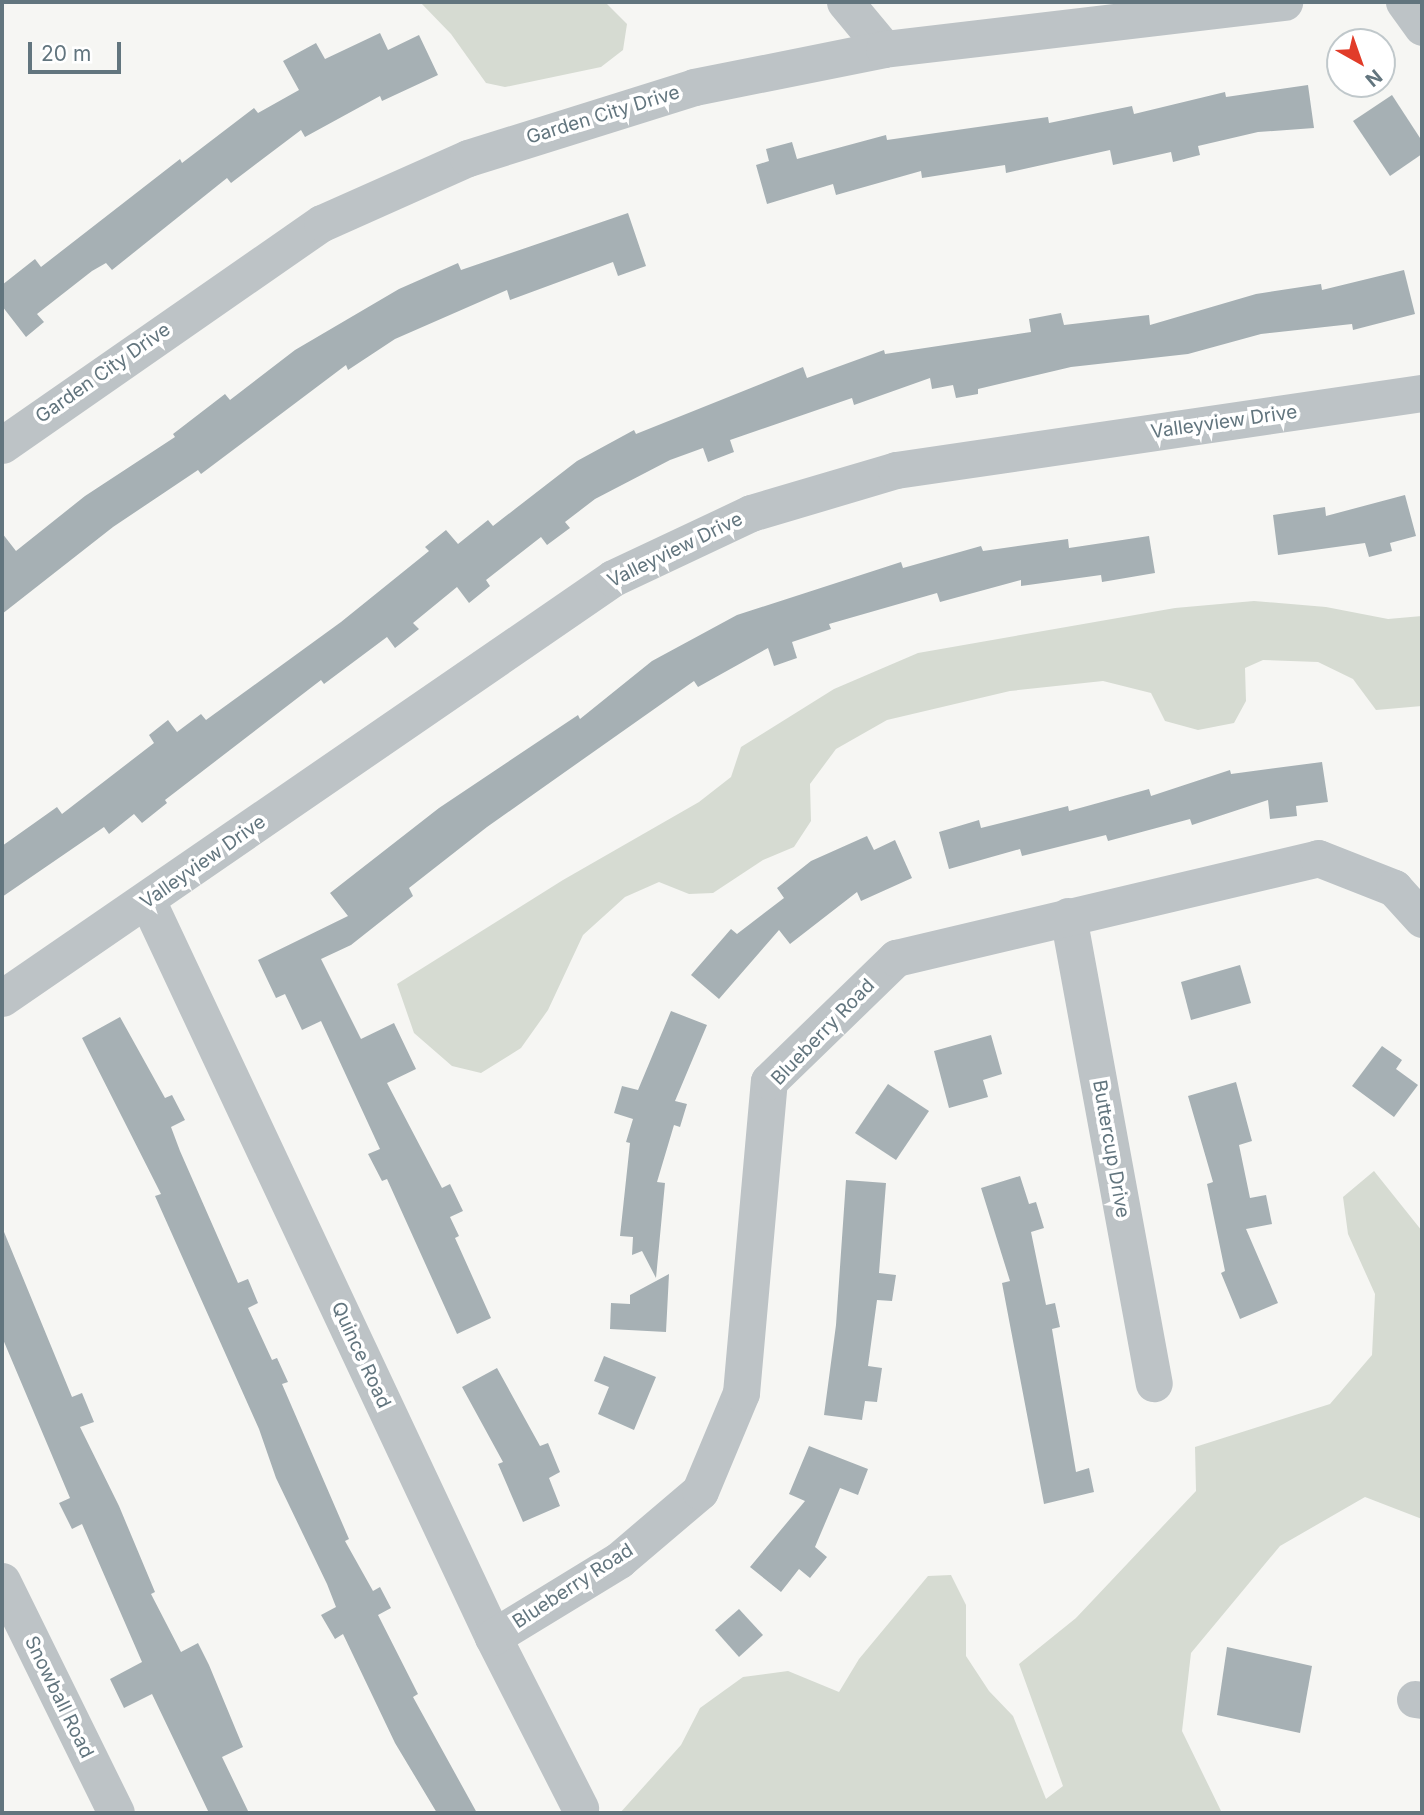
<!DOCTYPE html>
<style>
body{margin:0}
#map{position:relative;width:1424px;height:1815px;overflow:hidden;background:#f6f6f3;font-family:Inter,sans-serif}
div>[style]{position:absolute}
.green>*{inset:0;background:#d6dbd2}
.building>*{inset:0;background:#a6b0b4}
.minor>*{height:37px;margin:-18.5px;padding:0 18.5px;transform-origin:18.5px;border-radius:18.5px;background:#bdc3c6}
span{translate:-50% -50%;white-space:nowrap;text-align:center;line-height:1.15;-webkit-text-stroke:7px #fff;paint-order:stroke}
.street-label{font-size:19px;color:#62757e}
.frame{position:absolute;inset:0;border:4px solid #62757e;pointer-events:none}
.north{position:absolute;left:1326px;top:28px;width:70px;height:70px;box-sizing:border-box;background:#fff;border:2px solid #c0c8cb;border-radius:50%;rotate:140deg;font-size:19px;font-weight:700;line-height:28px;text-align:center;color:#62757e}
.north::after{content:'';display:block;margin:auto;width:24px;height:32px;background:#e13c29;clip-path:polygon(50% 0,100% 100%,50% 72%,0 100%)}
.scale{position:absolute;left:28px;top:42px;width:93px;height:32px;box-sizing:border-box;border:4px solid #62757e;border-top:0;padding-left:9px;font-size:21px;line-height:24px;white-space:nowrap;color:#62757e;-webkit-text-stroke:5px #fff;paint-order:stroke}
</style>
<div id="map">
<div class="green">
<div style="clip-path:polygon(420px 2px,605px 2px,627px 24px,623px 50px,601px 67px,505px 87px,486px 83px,451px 34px)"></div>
<div style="clip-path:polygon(1254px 601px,1326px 607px,1388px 619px,1422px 616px,1422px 706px,1376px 710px,1353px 679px,1318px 662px,1263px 660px,1245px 668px,1246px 701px,1234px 723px,1198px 730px,1165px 721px,1151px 693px,1103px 681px,1010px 691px,887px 720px,836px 749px,810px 784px,811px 821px,794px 847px,763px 860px,713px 893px,689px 894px,659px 882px,625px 897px,583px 935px,548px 1010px,521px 1048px,481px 1073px,452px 1066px,414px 1033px,397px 984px,563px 880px,699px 802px,731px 777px,741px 747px,834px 689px,918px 653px,1175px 608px)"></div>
<div style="clip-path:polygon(1374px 1171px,1422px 1231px,1422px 1519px,1365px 1497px,1280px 1546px,1191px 1653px,1182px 1731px,1222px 1813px,620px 1813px,681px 1745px,700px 1708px,743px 1677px,788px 1671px,839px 1692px,859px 1659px,928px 1576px,951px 1575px,966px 1605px,966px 1656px,989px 1691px,1013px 1716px,1046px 1799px,1063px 1786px,1019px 1664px,1076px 1618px,1196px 1491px,1195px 1447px,1330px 1404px,1372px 1355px,1375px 1294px,1348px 1234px,1343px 1197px)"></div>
</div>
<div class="building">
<div style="clip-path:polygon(380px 33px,388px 50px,419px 35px,438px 75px,382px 101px,380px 96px,305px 137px,301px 130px,231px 183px,227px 178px,112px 270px,106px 263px,92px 271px,37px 314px,44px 322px,26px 337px,2px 306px,2px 285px,35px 259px,41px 267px,180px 159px,182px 163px,254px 108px,258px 113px,299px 90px,283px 61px,316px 43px,325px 59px)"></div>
<div style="clip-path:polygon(1308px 85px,1314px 128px,1258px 132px,1198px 146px,1200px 155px,1173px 162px,1171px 152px,1113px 165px,1110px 150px,1006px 173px,1005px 165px,922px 178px,921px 171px,836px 195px,833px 184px,767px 204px,756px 165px,769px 161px,766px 149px,792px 142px,797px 159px,886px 135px,887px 140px,1048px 117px,1049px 123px,1132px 106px,1134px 114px,1225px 92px,1226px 97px)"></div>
<div style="clip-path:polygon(1392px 95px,1422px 141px,1422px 154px,1390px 176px,1353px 121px)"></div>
<div style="clip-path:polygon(628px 213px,646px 266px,618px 276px,613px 262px,510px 300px,507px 290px,395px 339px,348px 370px,346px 365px,201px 474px,198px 470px,113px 527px,2px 614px,2px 533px,16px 551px,85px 496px,175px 437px,173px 434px,225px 394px,230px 400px,295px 350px,399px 289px,458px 263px,461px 270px)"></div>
<div style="clip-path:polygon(1404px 270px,1415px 314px,1353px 330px,1352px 324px,1261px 334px,1188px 354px,1071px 367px,978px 389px,978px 394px,956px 398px,953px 385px,932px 389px,930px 378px,854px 405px,852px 398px,730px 440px,734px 452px,708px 462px,703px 448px,670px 460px,595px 499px,565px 522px,570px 528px,547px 545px,541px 537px,486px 580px,490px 586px,469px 603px,457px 587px,413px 623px,419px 629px,395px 648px,387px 637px,324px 684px,321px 680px,165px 800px,167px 803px,142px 823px,134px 814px,109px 834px,104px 827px,2px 897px,2px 846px,57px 807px,62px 814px,154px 743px,149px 735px,168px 720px,177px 732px,201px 714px,206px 720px,341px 622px,429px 551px,425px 547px,446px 530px,458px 544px,488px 520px,493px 526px,577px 461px,634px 430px,636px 434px,803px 367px,807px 378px,884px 350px,885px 354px,1031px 332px,1029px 319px,1061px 313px,1064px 325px,1149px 315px,1150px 325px,1256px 294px,1321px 284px,1322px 290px)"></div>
<div style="clip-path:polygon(1405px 495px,1416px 536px,1390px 543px,1392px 551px,1369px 557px,1365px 543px,1278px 555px,1273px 515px,1325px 507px,1326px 516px)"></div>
<div style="clip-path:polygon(1149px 536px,1155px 573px,1102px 582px,1101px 575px,1021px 586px,1021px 580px,940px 602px,937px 593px,829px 624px,831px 629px,792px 642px,797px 658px,774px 666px,768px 648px,698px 687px,694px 681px,487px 827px,409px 888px,413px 896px,351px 945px,321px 959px,361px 1039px,394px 1023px,416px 1069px,387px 1083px,442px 1188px,450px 1184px,463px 1211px,450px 1217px,459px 1236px,455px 1238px,491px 1318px,457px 1334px,387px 1179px,382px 1181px,368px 1154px,380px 1149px,321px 1021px,302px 1030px,285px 994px,276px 998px,258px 960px,348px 916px,330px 893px,439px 808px,578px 715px,580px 719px,652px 661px,737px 615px,901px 562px,903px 568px,981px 546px,983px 551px,1068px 539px,1069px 548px)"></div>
<div style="clip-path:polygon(1322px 762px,1328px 802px,1296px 806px,1297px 816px,1270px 819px,1268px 800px,1192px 825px,1190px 819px,1108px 841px,1106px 835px,1022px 856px,1020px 849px,949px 869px,939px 832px,979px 820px,981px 828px,1068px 806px,1069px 811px,1149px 789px,1151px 796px,1230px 770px,1231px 774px)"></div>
<div style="clip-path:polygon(867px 836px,874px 850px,895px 840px,912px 878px,861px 901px,857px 892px,790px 944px,779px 930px,719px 999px,691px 975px,731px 929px,737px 934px,784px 898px,777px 888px,811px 861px)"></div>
<div style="clip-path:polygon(1240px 965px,1251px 1003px,1191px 1020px,1181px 982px)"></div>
<div style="clip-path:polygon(671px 1011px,707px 1025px,675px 1101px,687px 1104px,680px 1127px,674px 1125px,657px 1182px,665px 1183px,656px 1278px,642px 1251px,632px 1255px,633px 1237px,620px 1236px,630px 1143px,626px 1142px,633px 1119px,614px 1113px,622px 1086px,638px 1090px)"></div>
<div style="clip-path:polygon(120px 1017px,165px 1098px,172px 1095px,185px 1120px,171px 1127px,180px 1151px,238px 1283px,248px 1279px,258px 1303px,248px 1308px,272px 1360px,277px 1358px,288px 1382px,282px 1384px,349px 1539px,345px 1541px,373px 1591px,380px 1587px,391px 1608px,378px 1615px,418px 1694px,413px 1697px,477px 1813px,437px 1813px,395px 1743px,343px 1634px,335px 1639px,321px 1615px,336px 1607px,327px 1584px,276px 1478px,259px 1429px,155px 1196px,161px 1194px,82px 1038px)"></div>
<div style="clip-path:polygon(991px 1035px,1002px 1074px,983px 1080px,988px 1097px,949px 1108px,934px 1051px)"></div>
<div style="clip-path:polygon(1382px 1046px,1402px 1060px,1396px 1069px,1418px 1085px,1394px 1117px,1352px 1086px)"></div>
<div style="clip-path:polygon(1236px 1082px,1252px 1141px,1239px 1145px,1250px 1198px,1266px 1195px,1272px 1224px,1246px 1229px,1278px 1303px,1240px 1319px,1221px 1273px,1225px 1271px,1207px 1184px,1213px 1182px,1188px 1096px)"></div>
<div style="clip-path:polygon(888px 1084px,929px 1111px,896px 1160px,855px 1133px)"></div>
<div style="clip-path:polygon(1020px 1176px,1029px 1204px,1036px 1202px,1044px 1228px,1031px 1232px,1046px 1305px,1055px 1303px,1060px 1327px,1052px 1329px,1076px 1472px,1089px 1468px,1094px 1492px,1044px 1504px,1002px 1283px,1010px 1281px,981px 1188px)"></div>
<div style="clip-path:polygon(846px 1180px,886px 1183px,879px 1273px,896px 1275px,892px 1301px,877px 1300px,868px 1366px,882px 1368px,877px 1402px,865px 1401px,862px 1420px,824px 1415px,836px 1325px)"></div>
<div style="clip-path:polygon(2px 1227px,72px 1397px,82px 1393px,94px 1422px,80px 1427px,119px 1506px,155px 1592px,151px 1594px,181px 1652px,198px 1643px,209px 1665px,243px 1747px,222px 1757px,249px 1813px,209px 1813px,152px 1694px,124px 1708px,110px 1679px,142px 1662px,82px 1524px,72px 1529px,59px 1503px,70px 1498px,2px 1337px)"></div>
<div style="clip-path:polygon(669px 1274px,666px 1332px,610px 1329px,611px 1303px,630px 1304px,630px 1295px)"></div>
<div style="clip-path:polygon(604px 1356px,656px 1377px,634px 1430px,598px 1414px,609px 1387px,594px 1381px)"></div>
<div style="clip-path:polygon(497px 1368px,540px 1446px,548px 1443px,560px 1472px,549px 1478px,560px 1506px,523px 1522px,498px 1464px,503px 1462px,462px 1387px)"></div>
<div style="clip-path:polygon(809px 1446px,868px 1469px,858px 1495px,840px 1488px,815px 1547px,827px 1557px,810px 1578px,799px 1569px,781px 1592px,750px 1567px,805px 1501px,789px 1494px)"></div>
<div style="clip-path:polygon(739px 1609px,763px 1635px,739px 1657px,715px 1630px)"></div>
<div style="clip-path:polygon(1227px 1647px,1312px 1666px,1300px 1733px,1217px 1715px)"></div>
</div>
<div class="minor">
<div style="left:845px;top:2px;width:61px;rotate:50.3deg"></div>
<div style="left:1404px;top:2px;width:31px;rotate:54deg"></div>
<div style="left:2px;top:445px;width:389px;rotate:-34.8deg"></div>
<div style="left:322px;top:223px;width:160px;rotate:-24deg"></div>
<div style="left:468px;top:158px;width:237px;rotate:-17.4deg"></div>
<div style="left:694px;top:87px;width:194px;rotate:-11.3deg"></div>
<div style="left:884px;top:49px;width:403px;rotate:-6.7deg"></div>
<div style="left:147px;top:900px;width:814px;rotate:64.85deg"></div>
<div style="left:493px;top:1637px;width:192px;rotate:63deg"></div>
<div style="left:1068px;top:916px;width:475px;rotate:79.6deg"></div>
<div style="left:2px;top:998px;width:741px;rotate:-34.5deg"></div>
<div style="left:613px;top:578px;width:153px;rotate:-25.2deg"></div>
<div style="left:751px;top:513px;width:151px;rotate:-16.5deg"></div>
<div style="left:896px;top:470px;width:532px;rotate:-8.33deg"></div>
<div style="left:2px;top:1581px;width:258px;rotate:63.8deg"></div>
<div style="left:493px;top:1637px;width:148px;rotate:-31.4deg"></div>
<div style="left:619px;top:1560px;width:106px;rotate:-40.4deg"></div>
<div style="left:700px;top:1491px;width:106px;rotate:-67.3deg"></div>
<div style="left:741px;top:1393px;width:313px;rotate:-84.9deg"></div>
<div style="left:769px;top:1081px;width:177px;rotate:-44.1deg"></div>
<div style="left:896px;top:958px;width:434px;rotate:-13.3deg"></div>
<div style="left:1318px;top:858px;width:82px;rotate:21.5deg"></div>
<div style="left:1394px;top:888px;width:42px;rotate:47.9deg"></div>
<div style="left:1415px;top:1699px;width:7px;rotate:8deg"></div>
</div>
<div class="street-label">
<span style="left:603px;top:115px;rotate:-17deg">Garden City Drive</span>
<span style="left:103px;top:373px;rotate:-35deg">Garden City Drive</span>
<span style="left:1224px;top:422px;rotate:-8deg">Valleyview Drive</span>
<span style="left:675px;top:550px;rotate:-26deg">Valleyview Drive</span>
<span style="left:203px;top:862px;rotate:-35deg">Valleyview Drive</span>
<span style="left:823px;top:1032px;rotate:-46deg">Blueberry Road</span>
<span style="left:1111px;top:1149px;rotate:80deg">Buttercup Drive</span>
<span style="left:361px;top:1355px;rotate:65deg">Quince Road</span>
<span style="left:573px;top:1586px;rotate:-33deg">Blueberry Road</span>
<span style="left:59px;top:1697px;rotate:64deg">Snowball Road</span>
</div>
<div class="frame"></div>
<div class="north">N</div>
<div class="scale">20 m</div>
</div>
